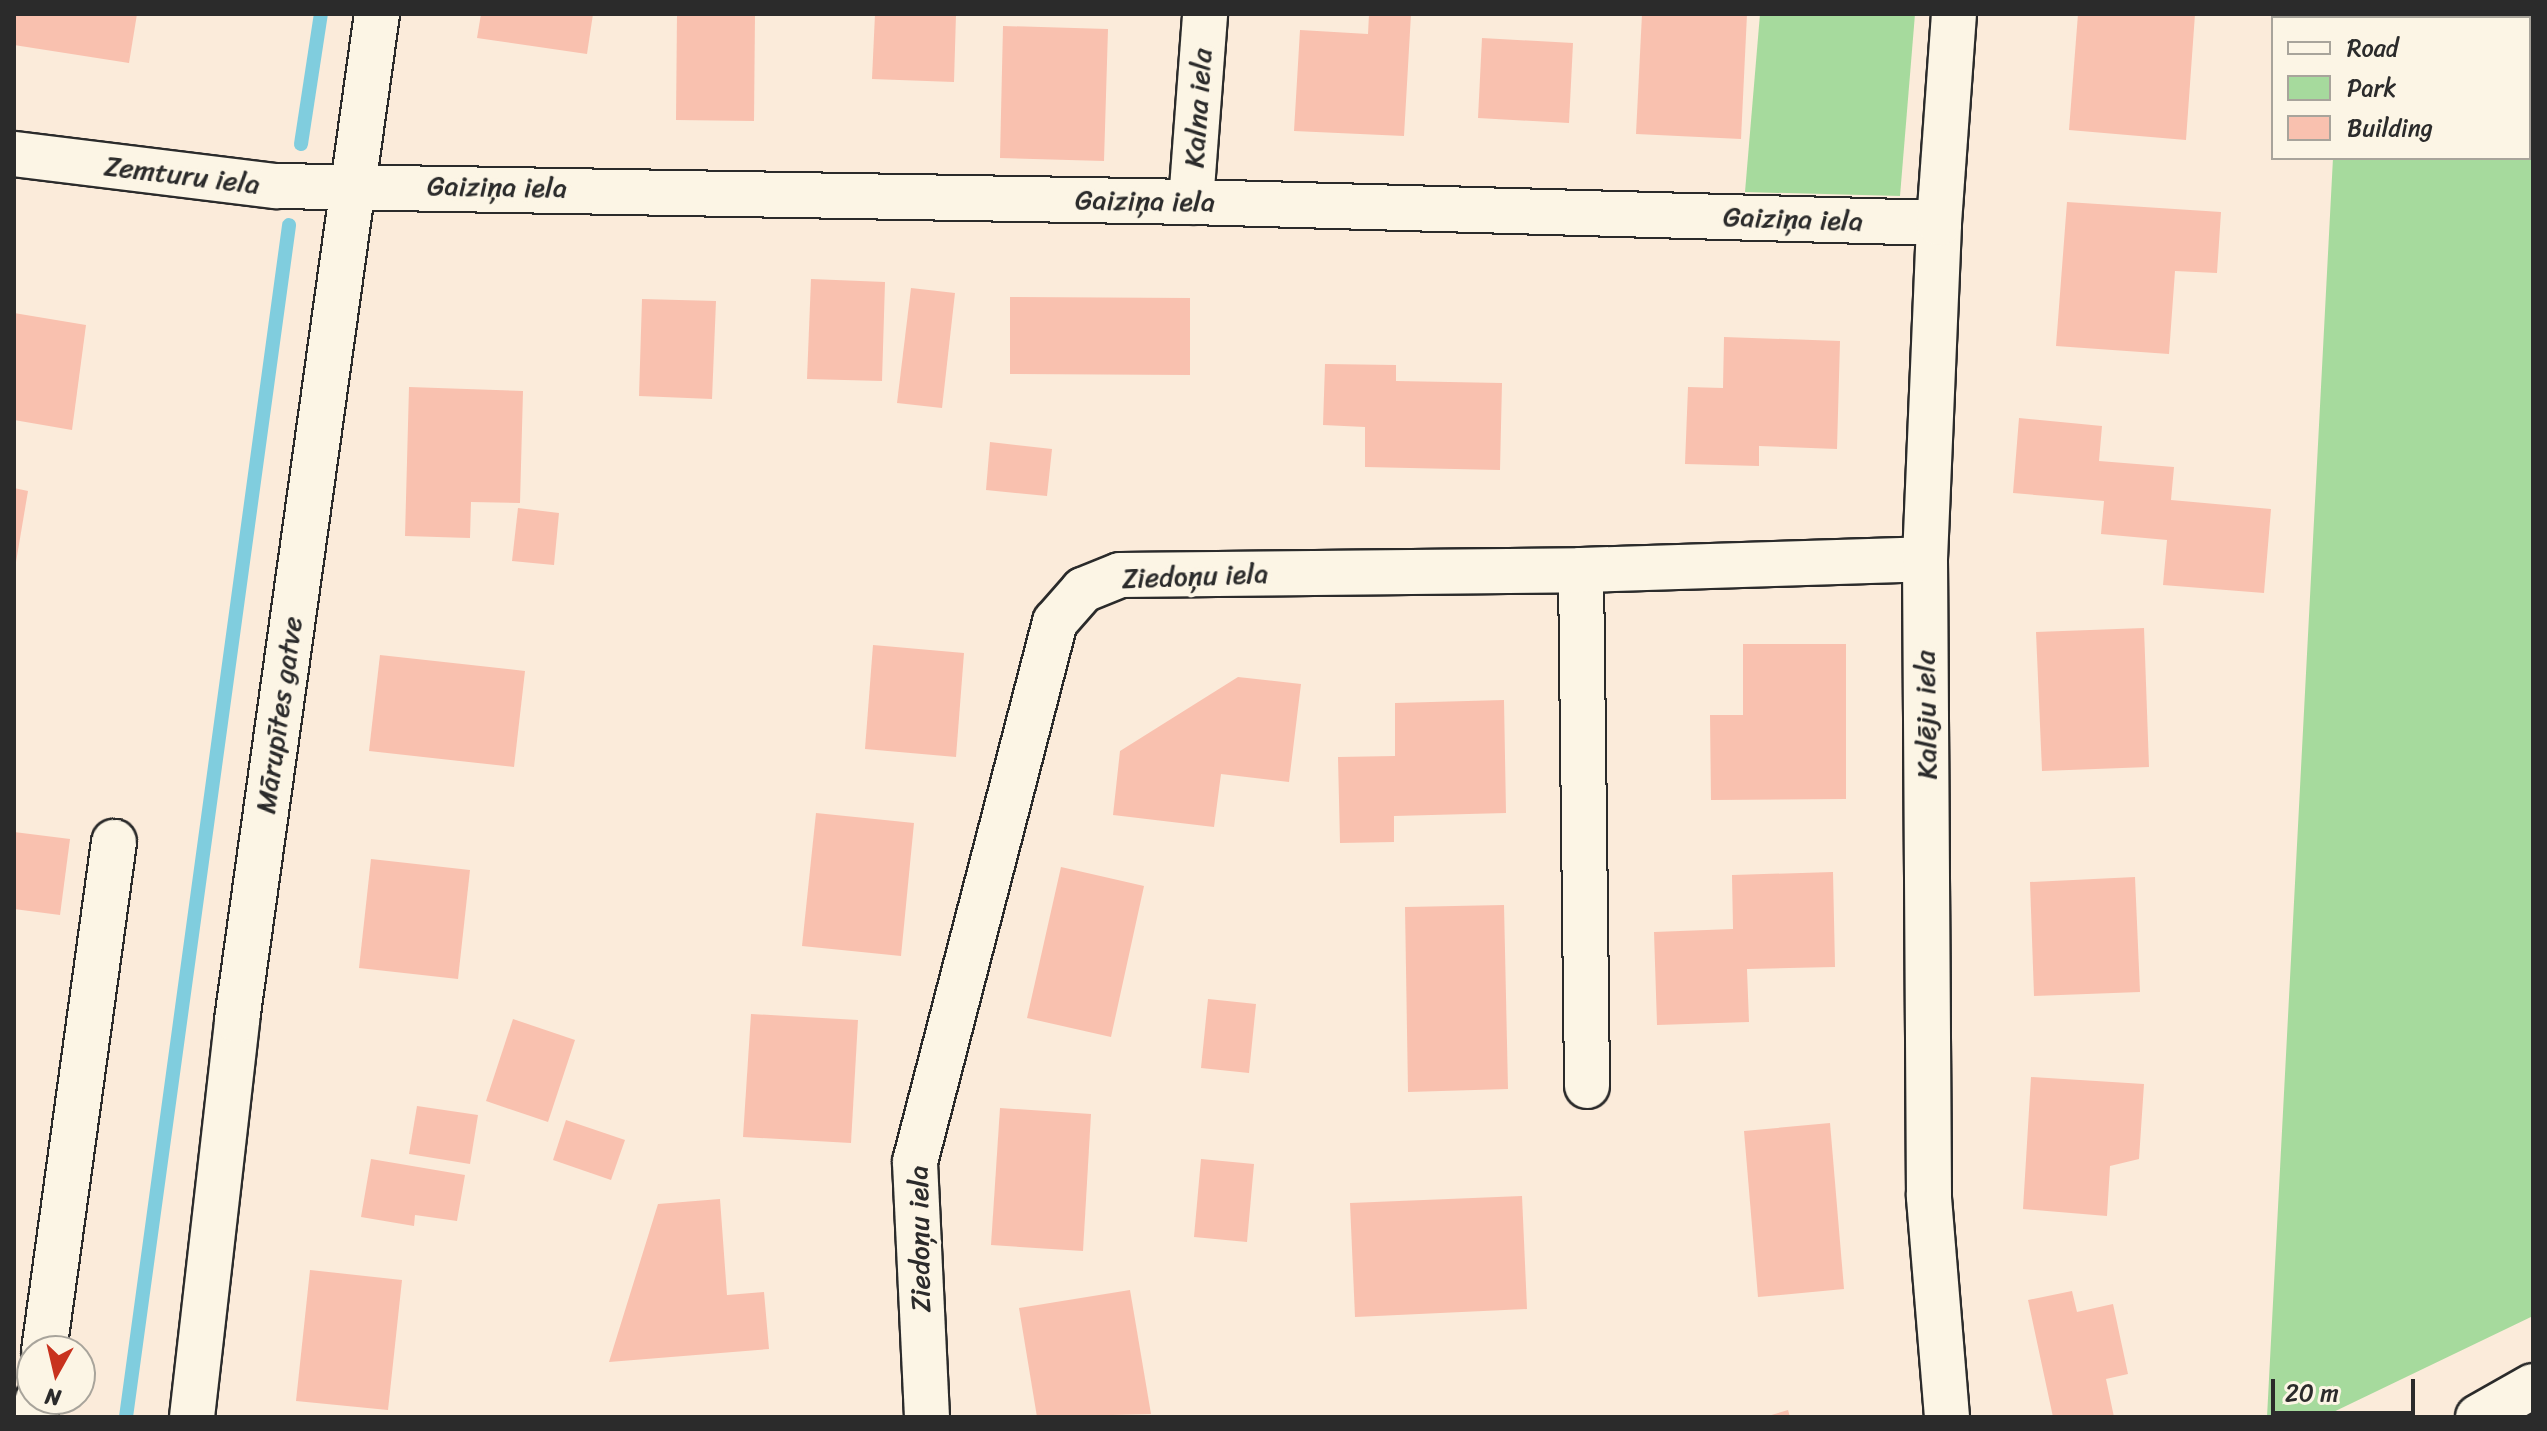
<!DOCTYPE html>
<meta charset="utf-8">
<style>
body{margin:0}
#map{position:relative;width:2547px;height:1431px;overflow:hidden;background:#fbebda;font-family:Sriracha,sans-serif}
div>[style]{position:absolute}
.green>*{inset:0;background:#a6da9d}
.stream>*{height:14px;margin:-7px;padding:0 7px;transform-origin:7px;border-radius:7px;background:#80cdde}
.building>*{inset:0;background:#f9c1af}
.roads{filter:drop-shadow(2px 0 #2b2b2b) drop-shadow(-2px 0 #2b2b2b) drop-shadow(0 2px #2b2b2b) drop-shadow(0 -2px #2b2b2b)}
.minor>*{height:44px;margin:-22px;padding:0 22px;transform-origin:22px;border-radius:22px;background:#fcf5e5}
span{translate:-50% -50%;white-space:nowrap;text-align:center;line-height:1.15;-webkit-text-stroke:8px #fcf5e5;paint-order:stroke}
.street-label{font-size:28px;color:#2b2b2b}
.frame{position:absolute;inset:0;border:16px solid #2b2b2b;pointer-events:none}
.legend{position:absolute;left:2271px;top:16px;width:260px;height:144px;box-sizing:border-box;background:#fcf5e5;border:2px solid #a8a49b;margin:0;padding:10px 14px;list-style:none;font-size:24px;color:#2b2b2b}
.legend li{display:flex;align-items:center;gap:16px;height:40px}
.legend b{width:40px;border:2px solid #a8a49b}
.north{position:absolute;left:16px;top:1335px;width:80px;height:80px;box-sizing:border-box;background:#fcf5e5;border:2px solid #a8a49b;border-radius:50%;rotate:188deg;font-size:22px;font-weight:700;line-height:32px;text-align:center;color:#2b2b2b}
.north::after{content:'';display:block;margin:auto;width:28px;height:36px;background:#c8321e;clip-path:polygon(50% 0,100% 100%,50% 72%,0 100%)}
.scale{position:absolute;left:2271px;top:1379px;width:144px;height:36px;box-sizing:border-box;border:4px solid #2b2b2b;border-top:0;padding-left:10px;font-size:24px;line-height:28px;white-space:nowrap;color:#2b2b2b;-webkit-text-stroke:6px #fcf5e5;paint-order:stroke}
</style>
<div id="map">
<div class="green">
<div style="clip-path:polygon(1760px 14px,1915px 14px,1900px 196px,1745px 192px)"></div>
<div style="clip-path:polygon(2341px 14px,2533px 14px,2533px 1316px,2323px 1417px,2267px 1417px,2333px 158px,2529px 158px,2529px 18px,2340px 18px)"></div>
</div>
<div class="stream">
<div style="left:301px;top:144px;width:132px;rotate:-81.3deg"></div>
<div style="left:126px;top:1417px;width:1203px;rotate:-82.21deg"></div>
</div>
<div class="building">
<div style="clip-path:polygon(14px 14px,137px 14px,129px 63px,14px 45px)"></div>
<div style="clip-path:polygon(481px 14px,593px 14px,587px 54px,477px 38px)"></div>
<div style="clip-path:polygon(677px 14px,755px 14px,754px 121px,676px 120px)"></div>
<div style="clip-path:polygon(875px 14px,956px 14px,954px 82px,872px 79px)"></div>
<div style="clip-path:polygon(1369px 14px,1411px 14px,1404px 136px,1294px 131px,1300px 30px,1368px 34px)"></div>
<div style="clip-path:polygon(1642px 14px,1747px 14px,1741px 139px,1636px 134px)"></div>
<div style="clip-path:polygon(2078px 14px,2195px 14px,2186px 140px,2069px 130px)"></div>
<div style="clip-path:polygon(1003px 26px,1108px 29px,1104px 161px,1000px 158px)"></div>
<div style="clip-path:polygon(1482px 38px,1573px 43px,1569px 123px,1478px 118px)"></div>
<div style="clip-path:polygon(2067px 202px,2221px 212px,2217px 273px,2175px 271px,2169px 354px,2056px 346px)"></div>
<div style="clip-path:polygon(811px 279px,885px 282px,882px 381px,807px 379px)"></div>
<div style="clip-path:polygon(911px 288px,955px 293px,942px 408px,897px 403px)"></div>
<div style="clip-path:polygon(1010px 297px,1190px 298px,1190px 375px,1010px 374px)"></div>
<div style="clip-path:polygon(642px 299px,716px 301px,712px 399px,639px 396px)"></div>
<div style="clip-path:polygon(14px 313px,86px 325px,72px 430px,14px 420px)"></div>
<div style="clip-path:polygon(1724px 337px,1840px 341px,1837px 449px,1759px 446px,1759px 466px,1685px 464px,1688px 387px,1723px 388px)"></div>
<div style="clip-path:polygon(1325px 364px,1396px 365px,1396px 381px,1502px 383px,1500px 470px,1365px 467px,1365px 427px,1323px 425px)"></div>
<div style="clip-path:polygon(409px 387px,523px 391px,520px 503px,471px 502px,470px 538px,405px 536px)"></div>
<div style="clip-path:polygon(2019px 418px,2102px 426px,2099px 461px,2174px 467px,2171px 500px,2271px 509px,2264px 593px,2163px 585px,2167px 540px,2101px 534px,2104px 501px,2013px 493px)"></div>
<div style="clip-path:polygon(990px 442px,1052px 449px,1047px 496px,986px 490px)"></div>
<div style="clip-path:polygon(14px 488px,28px 491px,16px 562px,14px 561px)"></div>
<div style="clip-path:polygon(518px 508px,559px 513px,554px 565px,512px 561px)"></div>
<div style="clip-path:polygon(2144px 628px,2149px 767px,2042px 771px,2036px 632px)"></div>
<div style="clip-path:polygon(1743px 644px,1846px 644px,1846px 799px,1711px 800px,1710px 715px,1743px 715px)"></div>
<div style="clip-path:polygon(873px 645px,964px 653px,956px 757px,865px 749px)"></div>
<div style="clip-path:polygon(380px 655px,525px 671px,514px 767px,369px 751px)"></div>
<div style="clip-path:polygon(1238px 677px,1301px 684px,1289px 782px,1221px 774px,1214px 827px,1113px 815px,1120px 751px)"></div>
<div style="clip-path:polygon(1504px 700px,1506px 813px,1394px 816px,1394px 842px,1340px 843px,1338px 757px,1395px 756px,1395px 703px)"></div>
<div style="clip-path:polygon(816px 813px,914px 823px,901px 956px,802px 946px)"></div>
<div style="clip-path:polygon(14px 832px,70px 839px,60px 915px,14px 909px)"></div>
<div style="clip-path:polygon(371px 859px,470px 870px,458px 979px,359px 968px)"></div>
<div style="clip-path:polygon(1061px 867px,1144px 886px,1111px 1037px,1027px 1018px)"></div>
<div style="clip-path:polygon(1833px 872px,1835px 967px,1747px 969px,1749px 1022px,1657px 1025px,1654px 932px,1733px 929px,1732px 875px)"></div>
<div style="clip-path:polygon(2135px 877px,2140px 992px,2034px 996px,2030px 882px)"></div>
<div style="clip-path:polygon(1504px 905px,1508px 1089px,1408px 1092px,1405px 907px)"></div>
<div style="clip-path:polygon(1208px 999px,1256px 1004px,1249px 1073px,1201px 1068px)"></div>
<div style="clip-path:polygon(751px 1014px,858px 1020px,851px 1143px,743px 1137px)"></div>
<div style="clip-path:polygon(513px 1019px,575px 1040px,548px 1122px,486px 1101px)"></div>
<div style="clip-path:polygon(2031px 1077px,2144px 1084px,2139px 1159px,2110px 1166px,2107px 1216px,2023px 1209px)"></div>
<div style="clip-path:polygon(417px 1106px,478px 1115px,470px 1164px,409px 1154px)"></div>
<div style="clip-path:polygon(1000px 1108px,1091px 1114px,1083px 1251px,991px 1245px)"></div>
<div style="clip-path:polygon(566px 1120px,625px 1140px,611px 1180px,553px 1160px)"></div>
<div style="clip-path:polygon(1830px 1123px,1844px 1289px,1758px 1297px,1744px 1131px)"></div>
<div style="clip-path:polygon(371px 1159px,465px 1175px,457px 1221px,415px 1215px,414px 1226px,361px 1217px)"></div>
<div style="clip-path:polygon(1201px 1159px,1254px 1164px,1247px 1242px,1194px 1237px)"></div>
<div style="clip-path:polygon(1522px 1196px,1527px 1309px,1355px 1317px,1350px 1203px)"></div>
<div style="clip-path:polygon(720px 1199px,727px 1295px,764px 1292px,769px 1349px,609px 1362px,658px 1204px)"></div>
<div style="clip-path:polygon(310px 1270px,402px 1280px,388px 1410px,296px 1401px)"></div>
<div style="clip-path:polygon(1130px 1290px,1151px 1414px,1037px 1417px,1019px 1308px)"></div>
<div style="clip-path:polygon(2072px 1291px,2077px 1312px,2113px 1304px,2128px 1374px,2106px 1379px,2114px 1417px,2053px 1417px,2028px 1300px)"></div>
<div style="clip-path:polygon(1788px 1410px,1790px 1417px,1768px 1417px,1768px 1416px)"></div>
</div>
<div class="roads">
<div class="minor">
<div style="left:14px;top:154px;width:264px;rotate:7deg"></div>
<div style="left:276px;top:186px;width:915px;rotate:1deg"></div>
<div style="left:1191px;top:202px;width:748px;rotate:1.61deg"></div>
<div style="left:1191px;top:202px;width:189px;rotate:-85.7deg"></div>
<div style="left:1581px;top:570px;width:516px;rotate:89.33deg"></div>
<div style="left:44px;top:1351px;width:514px;rotate:-82.17deg"></div>
<div style="left:35px;top:1417px;width:18px;rotate:-81deg"></div>
<div style="left:192px;top:1417px;width:400px;rotate:-83.5deg"></div>
<div style="left:237px;top:1020px;width:1016px;rotate:-82.08deg"></div>
<div style="left:927px;top:1417px;width:255px;rotate:-92.7deg"></div>
<div style="left:915px;top:1162px;width:558px;rotate:-75.47deg"></div>
<div style="left:1055px;top:622px;width:43px;rotate:-48.8deg"></div>
<div style="left:1083px;top:590px;width:40px;rotate:-22deg"></div>
<div style="left:1120px;top:575px;width:461px;rotate:-0.6deg"></div>
<div style="left:1581px;top:570px;width:344px;rotate:-1.8deg"></div>
<div style="left:1947px;top:1417px;width:222px;rotate:-94.7deg"></div>
<div style="left:1929px;top:1196px;width:637px;rotate:-90.36deg"></div>
<div style="left:1925px;top:559px;width:336px;rotate:-87.6deg"></div>
<div style="left:1939px;top:223px;width:210px;rotate:-85.9deg"></div>
<div style="left:2478px;top:1417px;width:63px;rotate:-29.4deg"></div>
</div>
</div>
<div class="street-label">
<span style="left:1198px;top:108px;rotate:-86deg">Kalna iela</span>
<span style="left:182px;top:175px;rotate:7deg">Zemturu iela</span>
<span style="left:497px;top:187px;rotate:1deg">Gaiziņa iela</span>
<span style="left:1145px;top:201px;rotate:1deg">Gaiziņa iela</span>
<span style="left:1793px;top:219px;rotate:2deg">Gaiziņa iela</span>
<span style="left:1195px;top:576px;rotate:-2deg">Ziedoņu iela</span>
<span style="left:279px;top:715px;rotate:-82deg">Mārupītes gatve</span>
<span style="left:1926px;top:715px;rotate:-91deg">Kalēju iela</span>
<span style="left:920px;top:1239px;rotate:-91deg">Ziedoņu iela</span>
</div>
<div class="frame"></div>
<ul class="legend">
<li><b style="height:10px;background:#fcf5e5"></b>Road</li>
<li><b style="height:22px;background:#a6da9d"></b>Park</li>
<li><b style="height:22px;background:#f9c1af"></b>Building</li>
</ul>
<div class="north">N</div>
<div class="scale">20 m</div>
</div>
